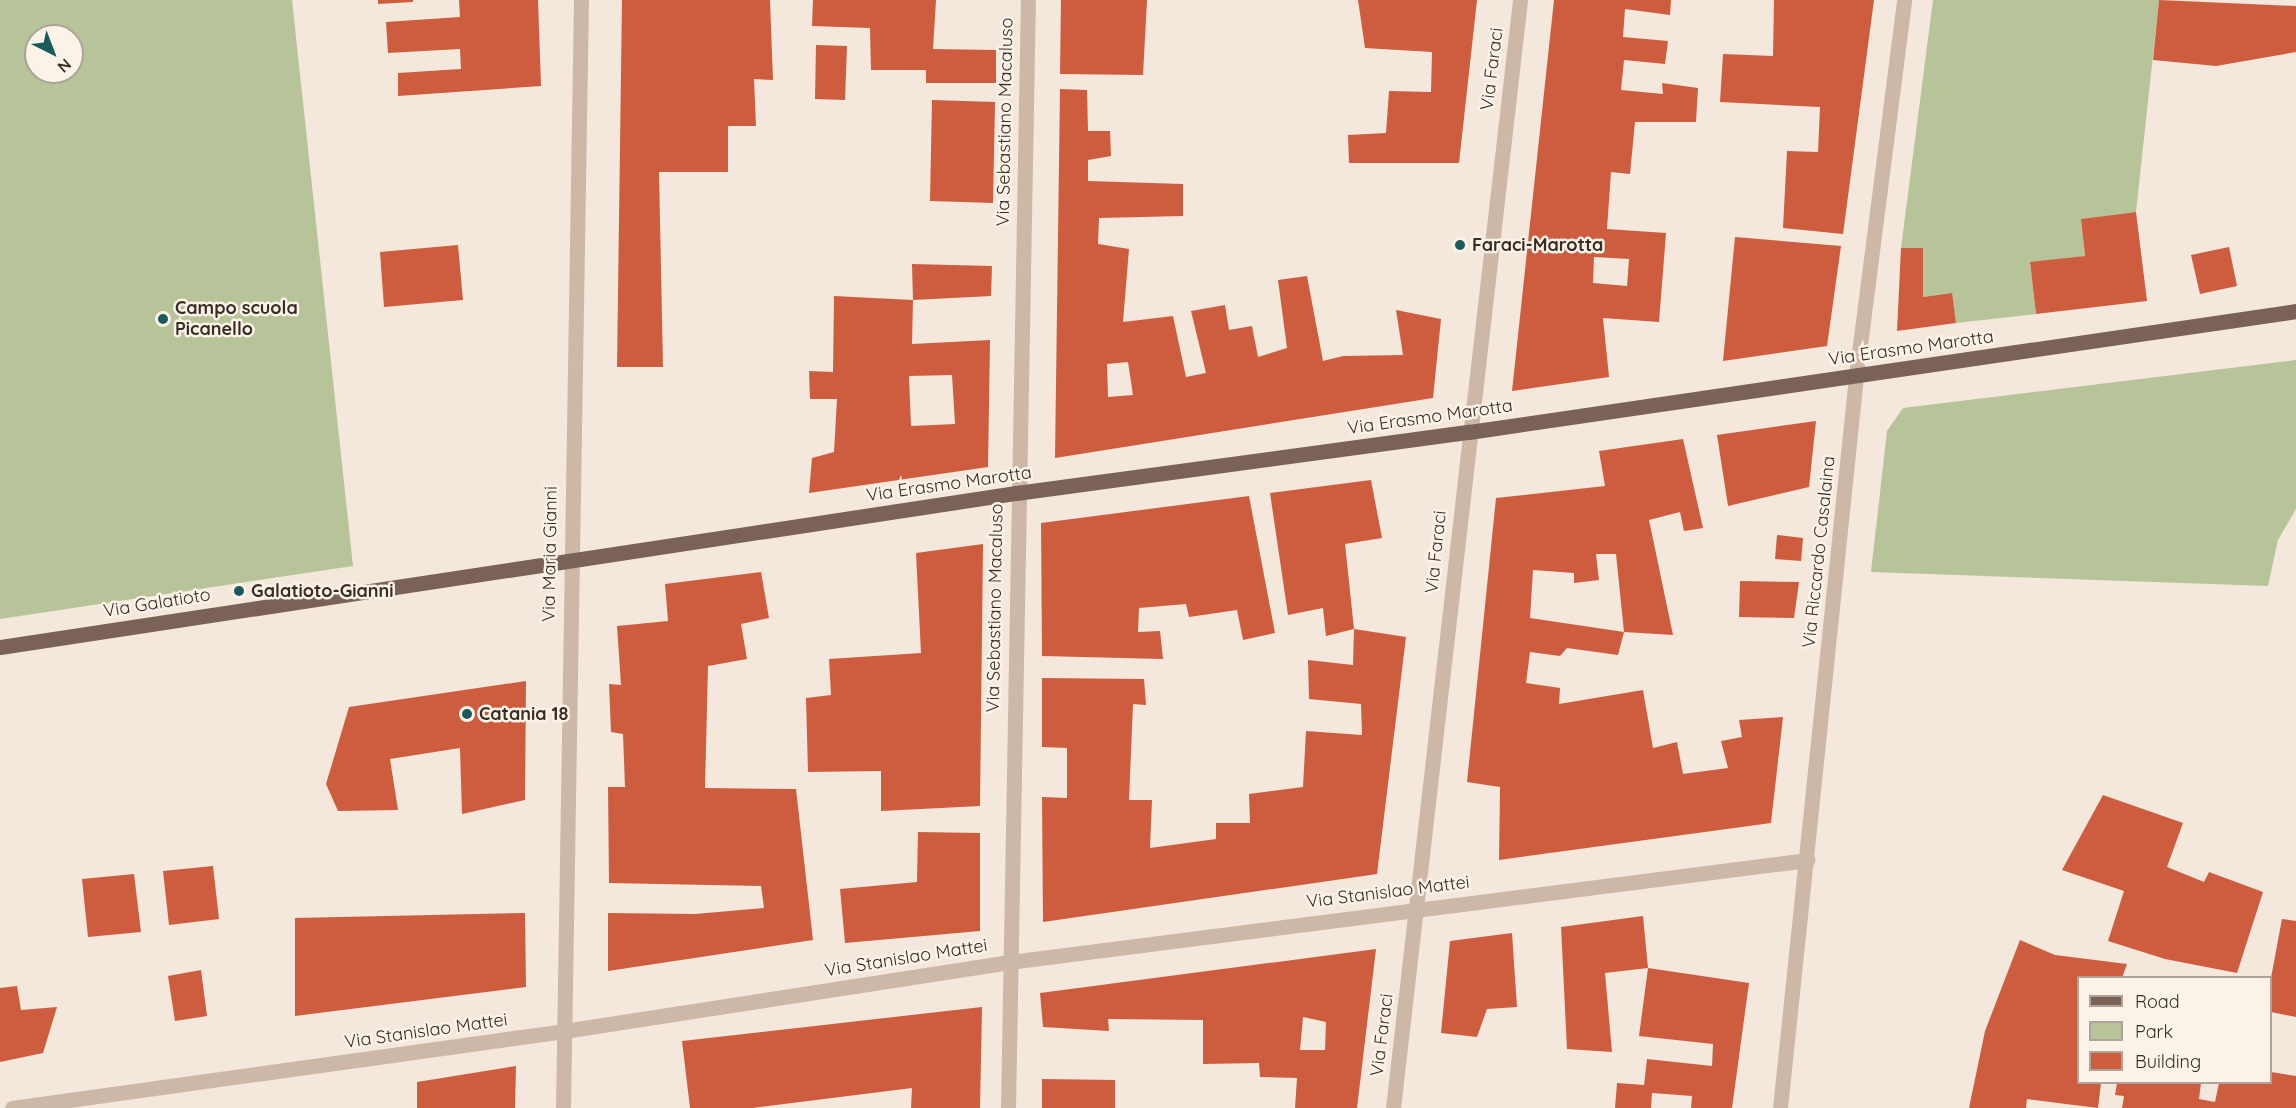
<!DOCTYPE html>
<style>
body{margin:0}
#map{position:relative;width:2296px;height:1108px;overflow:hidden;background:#f4e7db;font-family:Quicksand,sans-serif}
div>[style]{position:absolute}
.green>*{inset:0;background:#b7c49a}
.building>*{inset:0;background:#ce5d3f}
.minor>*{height:15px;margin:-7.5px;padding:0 7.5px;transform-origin:7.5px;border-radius:7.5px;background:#cdb7a6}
.major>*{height:15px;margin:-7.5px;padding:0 7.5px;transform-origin:7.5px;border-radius:7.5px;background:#7b6257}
.dots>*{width:16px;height:16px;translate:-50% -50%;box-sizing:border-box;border:3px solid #fbf2e8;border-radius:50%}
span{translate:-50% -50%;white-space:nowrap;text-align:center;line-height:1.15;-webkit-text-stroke:5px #fbf2e8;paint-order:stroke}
.street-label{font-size:18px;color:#382c27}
.poi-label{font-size:18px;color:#382c27;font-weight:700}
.left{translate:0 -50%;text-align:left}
.legend{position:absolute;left:2077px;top:976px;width:195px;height:108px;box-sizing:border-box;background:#fbf2e8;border:2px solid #ada39b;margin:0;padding:8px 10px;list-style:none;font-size:18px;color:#382c27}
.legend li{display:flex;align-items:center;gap:12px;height:30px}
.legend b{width:30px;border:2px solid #ada39b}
.north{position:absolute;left:24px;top:24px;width:60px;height:60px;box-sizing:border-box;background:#fbf2e8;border:2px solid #ada39b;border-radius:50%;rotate:138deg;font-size:16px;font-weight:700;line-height:24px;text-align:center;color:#382c27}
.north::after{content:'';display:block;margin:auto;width:21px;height:27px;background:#1a5a5d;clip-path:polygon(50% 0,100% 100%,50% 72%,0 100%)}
</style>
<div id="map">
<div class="green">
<div style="clip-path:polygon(evenodd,0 0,292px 0,353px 566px,0 619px,0 0,36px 36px,72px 36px,72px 72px,36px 72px,36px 36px)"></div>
<div style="clip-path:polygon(1933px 0,2159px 0,2136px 212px,2081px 219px,2085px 256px,2030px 263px,2036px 314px,1956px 323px,1951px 293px,1923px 297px,1923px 248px,1901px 248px)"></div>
<div style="clip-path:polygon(2296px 360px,2296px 509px,2278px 540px,2268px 586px,1871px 572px,1887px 431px,1903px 408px)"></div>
</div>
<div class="building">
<div style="clip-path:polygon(378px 0,413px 0,413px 2px,378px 4px)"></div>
<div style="clip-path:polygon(459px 0,538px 0,541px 86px,398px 96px,398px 73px,461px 69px,460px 49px,388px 53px,386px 22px,460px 17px)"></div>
<div style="clip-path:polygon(622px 0,770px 0,773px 80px,754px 79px,756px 126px,728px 126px,728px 172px,659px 172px,663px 367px,617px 367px)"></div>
<div style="clip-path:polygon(813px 0,936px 0,933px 49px,996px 50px,996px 83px,926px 83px,926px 70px,871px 70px,870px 28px,812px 26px)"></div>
<div style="clip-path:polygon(1061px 0,1147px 0,1143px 75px,1060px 74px)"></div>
<div style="clip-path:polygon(1358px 0,1477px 0,1459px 163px,1349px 163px,1348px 135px,1386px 133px,1389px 91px,1431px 92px,1432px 52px,1365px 48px)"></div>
<div style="clip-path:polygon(evenodd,1554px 0,1671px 0,1670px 15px,1625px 9px,1623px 37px,1668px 41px,1665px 64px,1624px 60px,1621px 90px,1663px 94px,1662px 83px,1698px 88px,1696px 122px,1635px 122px,1630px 174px,1611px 172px,1607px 229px,1666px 233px,1659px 322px,1603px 318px,1609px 377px,1512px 391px,1554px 0,1594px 257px,1629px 259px,1627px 286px,1593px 283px,1594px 257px)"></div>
<div style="clip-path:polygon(1774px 0,1874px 0,1843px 234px,1783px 228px,1787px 151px,1818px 152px,1820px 107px,1720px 102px,1723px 54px,1773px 56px)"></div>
<div style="clip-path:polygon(2159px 0,2296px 6px,2296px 52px,2216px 66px,2153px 60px)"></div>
<div style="clip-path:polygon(816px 45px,847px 46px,845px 100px,815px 99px)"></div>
<div style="clip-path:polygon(evenodd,1060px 89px,1087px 90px,1088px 131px,1110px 131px,1111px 156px,1088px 160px,1088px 181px,1183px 184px,1183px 216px,1099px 218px,1098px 244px,1129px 249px,1123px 322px,1173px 316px,1186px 377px,1206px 373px,1191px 311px,1225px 305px,1229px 330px,1252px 326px,1258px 357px,1287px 348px,1278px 280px,1307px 276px,1323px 361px,1343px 356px,1403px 355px,1396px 310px,1441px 319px,1433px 398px,1055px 458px,1060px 89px,1128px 362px,1133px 395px,1108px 397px,1107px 364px,1128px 362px)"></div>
<div style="clip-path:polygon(932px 100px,995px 102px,993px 203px,930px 201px)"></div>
<div style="clip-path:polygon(2136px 212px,2147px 301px,2036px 314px,2030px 262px,2085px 256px,2081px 219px)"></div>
<div style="clip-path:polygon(1735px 237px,1841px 246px,1827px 346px,1723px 361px)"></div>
<div style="clip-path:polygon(458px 245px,463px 300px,384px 307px,380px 252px)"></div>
<div style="clip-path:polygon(2229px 247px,2237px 286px,2200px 294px,2191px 255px)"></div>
<div style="clip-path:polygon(1901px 248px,1923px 248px,1923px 297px,1952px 293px,1956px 323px,1897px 331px)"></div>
<div style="clip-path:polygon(912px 264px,992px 266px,991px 296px,913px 300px)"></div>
<div style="clip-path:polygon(evenodd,834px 296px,913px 300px,912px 344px,990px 340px,988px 467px,809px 493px,812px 458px,834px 452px,837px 399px,810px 399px,809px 371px,833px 372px,834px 296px,952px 375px,955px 424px,911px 426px,909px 376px,952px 375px)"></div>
<div style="clip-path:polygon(1816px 421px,1809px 487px,1728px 506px,1717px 435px)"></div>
<div style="clip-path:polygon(1683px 439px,1703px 528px,1684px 531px,1680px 512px,1649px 520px,1673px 635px,1624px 632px,1616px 554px,1596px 554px,1599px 580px,1574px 583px,1574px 573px,1533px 570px,1530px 618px,1624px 632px,1618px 655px,1567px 648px,1560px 656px,1530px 652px,1526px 683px,1560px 688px,1559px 704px,1643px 690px,1653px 748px,1677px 742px,1683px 774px,1728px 768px,1721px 741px,1742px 737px,1739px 720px,1783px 717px,1771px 823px,1499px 860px,1500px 787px,1467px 782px,1496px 498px,1605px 486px,1599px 451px)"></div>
<div style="clip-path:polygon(1371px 480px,1382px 538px,1345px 544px,1354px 629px,1406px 637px,1377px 874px,1043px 922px,1042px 797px,1067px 798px,1067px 748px,1042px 747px,1042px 678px,1144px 679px,1146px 705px,1133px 704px,1129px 800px,1152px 800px,1150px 848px,1216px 839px,1216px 823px,1250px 823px,1249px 794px,1303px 787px,1306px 731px,1362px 735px,1361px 704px,1309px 699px,1308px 660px,1353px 665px,1354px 629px,1326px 636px,1323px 608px,1288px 615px,1270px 493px)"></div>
<div style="clip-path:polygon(1249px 496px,1275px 633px,1243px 640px,1237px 610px,1189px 617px,1186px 604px,1139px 608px,1138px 632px,1160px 631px,1163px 659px,1042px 656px,1041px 523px)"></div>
<div style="clip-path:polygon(1777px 535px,1803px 538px,1801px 561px,1775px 559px)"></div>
<div style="clip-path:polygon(983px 544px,980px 806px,881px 811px,881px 771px,808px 772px,806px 698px,831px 695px,829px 659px,921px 653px,916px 553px)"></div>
<div style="clip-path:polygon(761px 572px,769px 618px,741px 624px,747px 659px,708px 666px,705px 788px,796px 789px,813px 940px,608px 971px,608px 913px,695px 914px,764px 908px,761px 886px,609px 883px,608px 787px,625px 787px,623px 734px,611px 732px,609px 684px,621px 685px,617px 626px,668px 621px,665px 584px)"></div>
<div style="clip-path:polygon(1740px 581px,1799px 582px,1794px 618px,1739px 617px)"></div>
<div style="clip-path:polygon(526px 681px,525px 800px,462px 814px,460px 748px,390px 759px,398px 810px,338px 811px,326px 784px,349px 707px)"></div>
<div style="clip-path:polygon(2103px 795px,2183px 823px,2167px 867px,2204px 882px,2209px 872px,2263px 892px,2237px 973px,2165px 959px,2108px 941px,2124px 891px,2062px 870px)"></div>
<div style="clip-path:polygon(918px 832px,980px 833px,980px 931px,845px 943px,840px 889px,917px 882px)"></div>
<div style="clip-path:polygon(213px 866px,219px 919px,169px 925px,163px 871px)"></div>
<div style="clip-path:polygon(134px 874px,141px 932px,88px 937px,82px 879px)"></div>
<div style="clip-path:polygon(525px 913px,526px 987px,295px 1016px,295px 918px)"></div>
<div style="clip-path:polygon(1643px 916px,1648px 968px,1605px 973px,1612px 1052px,1567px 1049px,1561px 927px)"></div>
<div style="clip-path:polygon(2282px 919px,2296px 921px,2296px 1017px,2271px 1012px,2271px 978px)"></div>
<div style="clip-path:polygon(1512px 933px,1517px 1007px,1487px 1009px,1477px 1037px,1441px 1033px,1450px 941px)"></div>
<div style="clip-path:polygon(2020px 940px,2055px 955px,2127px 964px,2122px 978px,2078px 978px,2078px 1082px,2101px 1083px,2098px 1108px,2027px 1099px,2026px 1108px,1969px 1108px,1985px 1031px)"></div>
<div style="clip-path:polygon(evenodd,1376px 949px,1357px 1108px,1295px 1108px,1297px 1078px,1260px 1077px,1259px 1063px,1203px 1064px,1203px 1020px,1108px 1019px,1109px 1031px,1043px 1027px,1040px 993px,1376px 949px,1303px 1017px,1326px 1022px,1325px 1050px,1300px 1050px,1303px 1017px)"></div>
<div style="clip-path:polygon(1648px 968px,1749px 983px,1732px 1108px,1691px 1108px,1692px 1096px,1652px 1093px,1651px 1108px,1615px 1108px,1617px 1083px,1644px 1085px,1647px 1059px,1712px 1066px,1713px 1044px,1639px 1036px)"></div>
<div style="clip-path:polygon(201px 970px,207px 1016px,175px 1021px,168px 976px)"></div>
<div style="clip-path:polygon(17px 986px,21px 1010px,57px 1007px,43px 1053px,0 1062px,0 988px)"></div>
<div style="clip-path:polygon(982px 1007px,980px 1108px,911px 1108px,912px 1088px,753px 1108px,690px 1108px,682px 1041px)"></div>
<div style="clip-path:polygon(516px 1066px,515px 1108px,417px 1108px,417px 1082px)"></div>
<div style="clip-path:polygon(2271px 1072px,2296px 1076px,2296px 1108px,2122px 1108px,2124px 1096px,2115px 1095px,2117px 1083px,2201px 1083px,2199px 1099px,2215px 1102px,2219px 1083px,2271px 1083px)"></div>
<div style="clip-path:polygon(1042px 1079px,1115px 1080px,1115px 1108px,1042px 1108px)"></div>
</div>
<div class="minor">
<div style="left:12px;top:1108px;width:557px;rotate:-7.94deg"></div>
<div style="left:564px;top:1031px;width:451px;rotate:-8.8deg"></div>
<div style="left:1010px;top:962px;width:804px;rotate:-7.29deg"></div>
<div style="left:563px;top:1108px;width:1108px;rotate:-89.07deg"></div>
<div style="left:1008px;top:1108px;width:1108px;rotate:-88.97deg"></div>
<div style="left:1393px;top:1108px;width:1115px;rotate:-83.46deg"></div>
<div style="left:1780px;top:1108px;width:736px;rotate:-84.07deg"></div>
<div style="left:1856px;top:376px;width:379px;rotate:-82.7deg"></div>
</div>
<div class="major">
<div style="left:0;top:647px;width:1028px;rotate:-8.62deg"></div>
<div style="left:1016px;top:493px;width:457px;rotate:-7.7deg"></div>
<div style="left:1469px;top:432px;width:836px;rotate:-8.32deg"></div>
</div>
<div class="dots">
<div style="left:1460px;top:245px;background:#1a5a5d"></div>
<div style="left:163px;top:319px;background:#1a5a5d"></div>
<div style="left:239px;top:591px;background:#1a5a5d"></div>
<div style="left:467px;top:714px;background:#1a5a5d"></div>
</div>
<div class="street-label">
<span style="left:1492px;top:69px;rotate:-83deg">Via Faraci</span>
<span style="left:1005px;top:122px;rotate:-89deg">Via Sebastiano Macaluso</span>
<span style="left:1911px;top:348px;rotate:-8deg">Via Erasmo Marotta</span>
<span style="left:1430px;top:417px;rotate:-8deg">Via Erasmo Marotta</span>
<span style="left:949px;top:484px;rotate:-8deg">Via Erasmo Marotta</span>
<span style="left:1436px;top:552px;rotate:-84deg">Via Faraci</span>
<span style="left:1819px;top:552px;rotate:-84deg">Via Riccardo Casalaina</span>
<span style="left:550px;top:554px;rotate:-89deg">Via Maria Gianni</span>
<span style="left:157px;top:603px;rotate:-9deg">Via Galatioto</span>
<span style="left:995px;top:608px;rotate:-89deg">Via Sebastiano Macaluso</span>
<span style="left:1388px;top:892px;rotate:-7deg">Via Stanislao Mattei</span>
<span style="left:906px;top:958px;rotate:-9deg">Via Stanislao Mattei</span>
<span style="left:426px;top:1031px;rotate:-8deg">Via Stanislao Mattei</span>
<span style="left:1382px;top:1035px;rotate:-83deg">Via Faraci</span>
</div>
<div class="poi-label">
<span class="left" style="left:1472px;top:245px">Faraci-Marotta</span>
<span class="left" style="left:175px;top:319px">Campo scuola<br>Picanello</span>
<span class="left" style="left:251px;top:591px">Galatioto-Gianni</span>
<span class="left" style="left:479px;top:714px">Catania 18</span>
</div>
<ul class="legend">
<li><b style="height:8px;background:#7b6257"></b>Road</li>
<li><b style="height:16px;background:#b7c49a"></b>Park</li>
<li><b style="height:16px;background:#ce5d3f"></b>Building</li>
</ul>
<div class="north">N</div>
</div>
